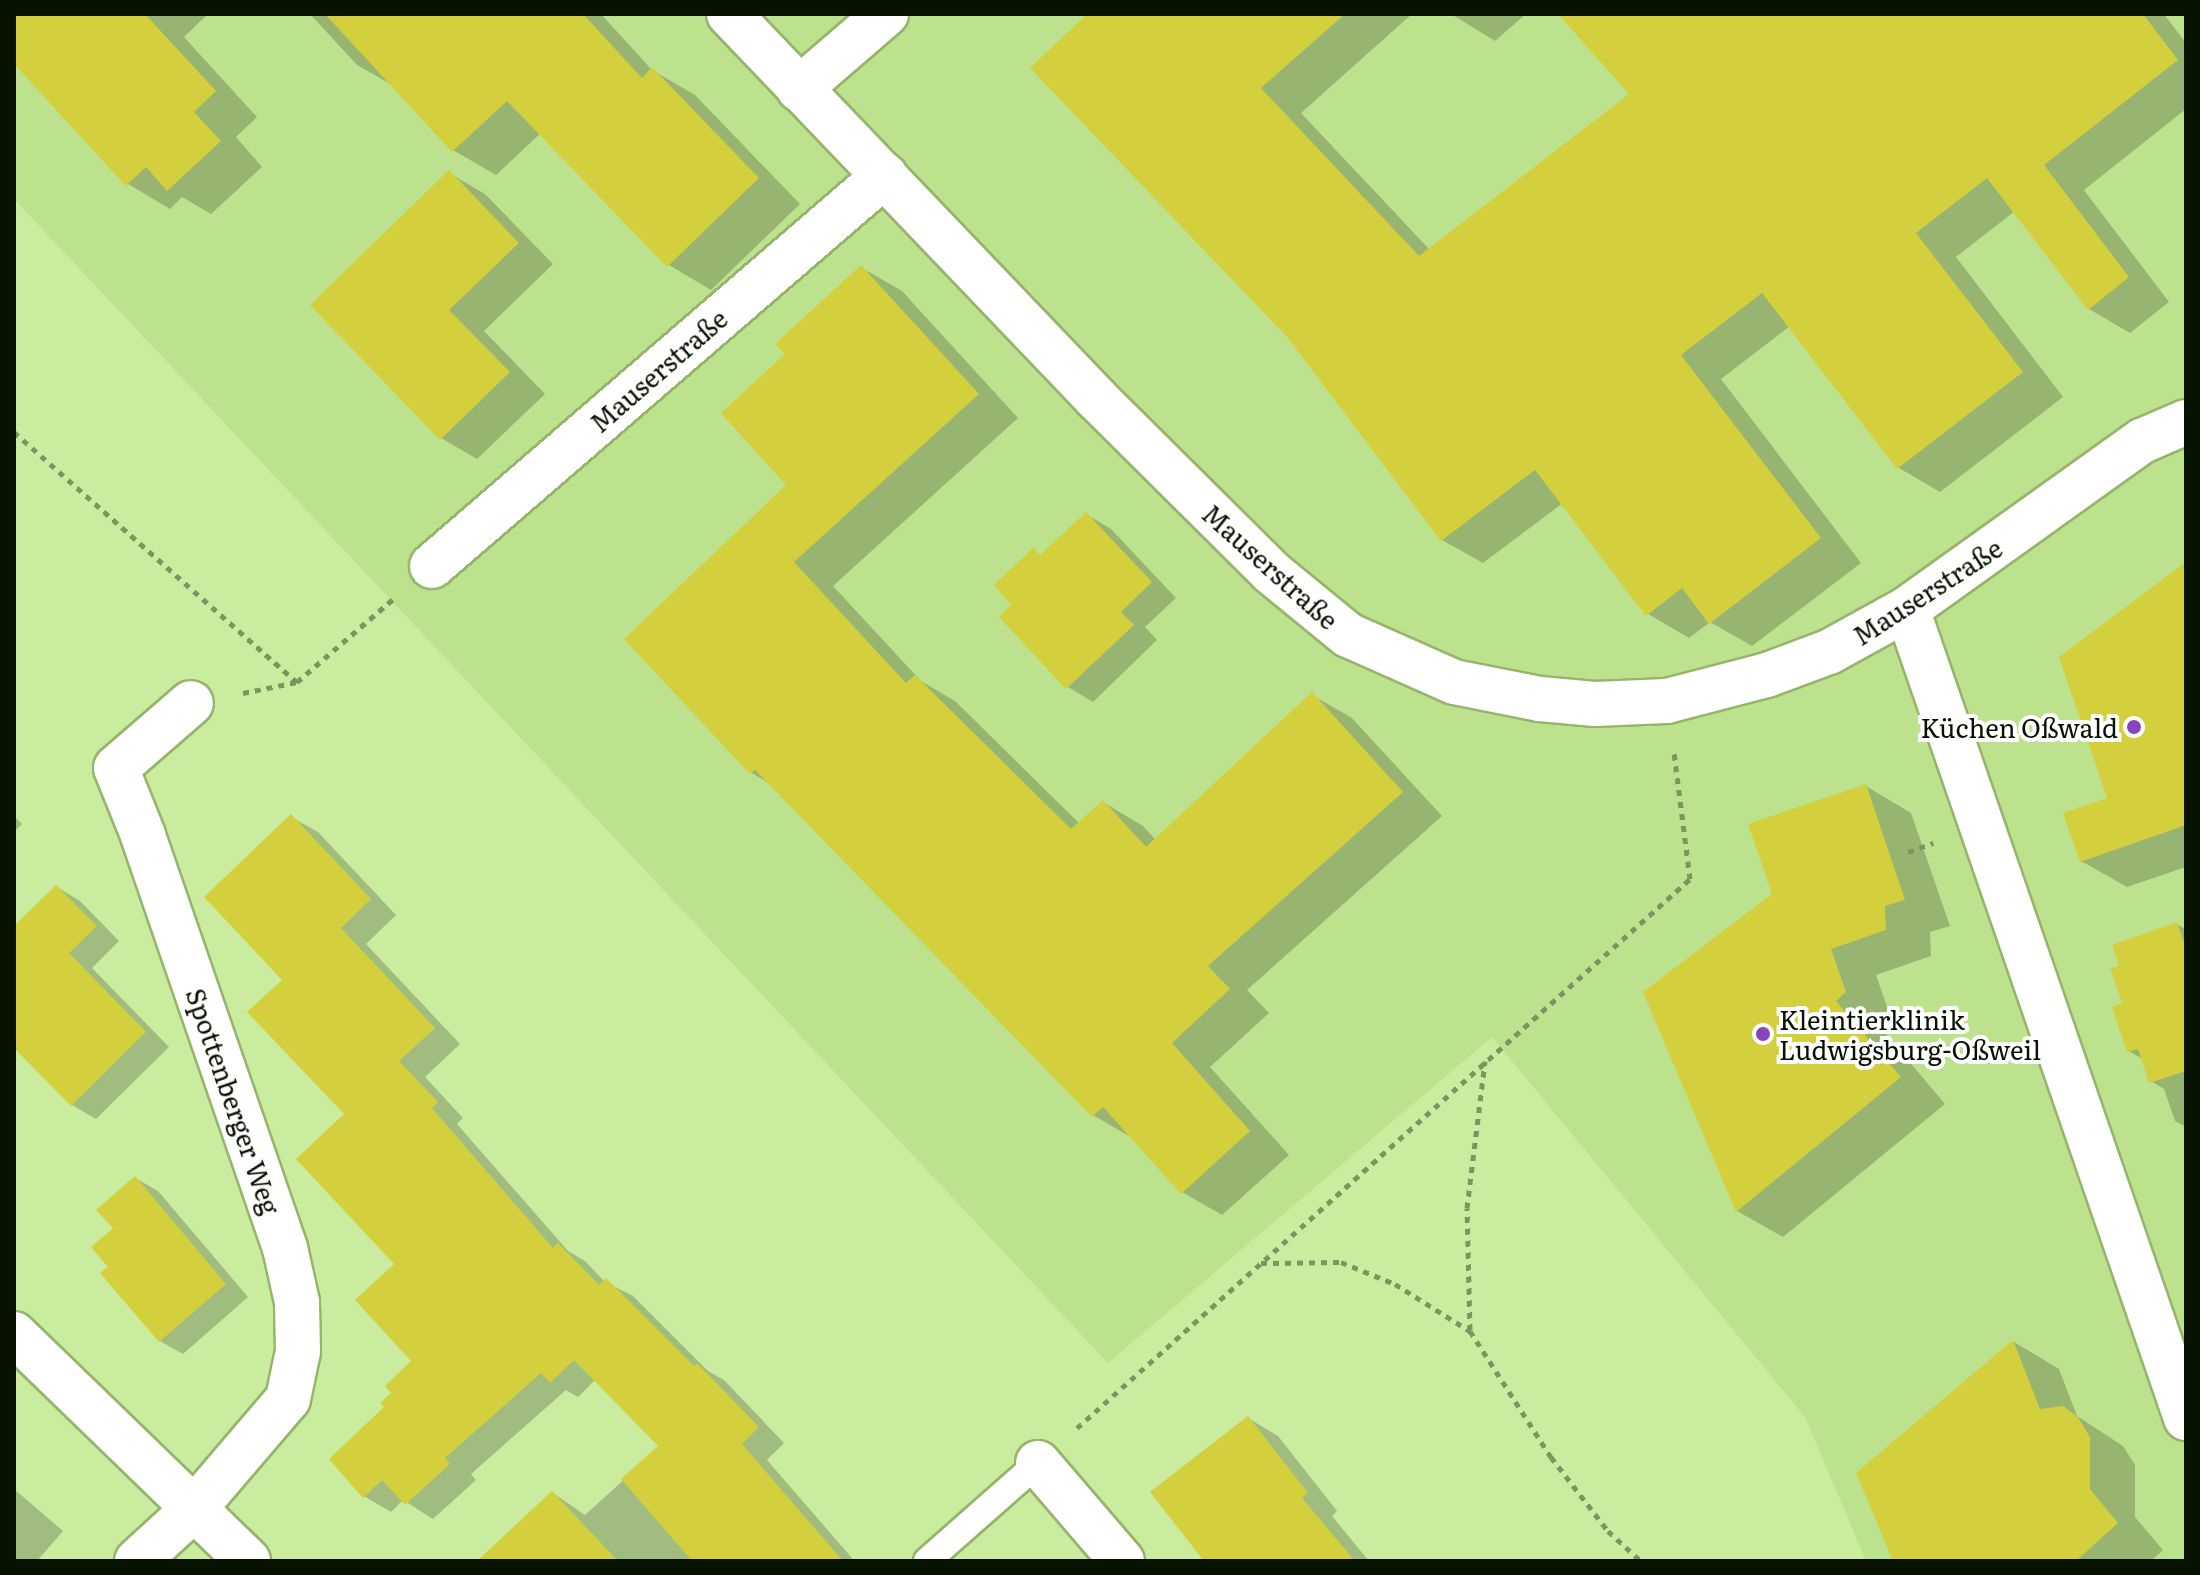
<!DOCTYPE html>
<meta charset="utf-8">
<style>
body{margin:0}
#map{position:relative;width:2200px;height:1575px;overflow:hidden;background:#caec9f;font-family:Literata,serif}
div>[style]{position:absolute}
.built>*{inset:0;background:#bde28e}
.shadow>*{inset:0;background:#0003}
.building>*{inset:0;background:#d4cf3c}
.path>*{height:5px;margin-top:-2.5px;transform-origin:0;background:repeating-linear-gradient(90deg,#7c955f 0 6px,transparent 0 12px)}
.roads{filter:drop-shadow(2px 0 #95b56a) drop-shadow(-2px 0 #95b56a) drop-shadow(0 2px #95b56a) drop-shadow(0 -2px #95b56a)}
.lane>*{height:26px;margin:-13px;padding:0 13px;transform-origin:13px;border-radius:13px;background:#fff}
.street>*{height:44px;margin:-22px;padding:0 22px;transform-origin:22px;border-radius:22px;background:#fff}
.dots>*{width:22px;height:22px;translate:-50% -50%;box-sizing:border-box;border:4px solid #fff;border-radius:50%}
span{translate:-50% -50%;white-space:nowrap;text-align:center;line-height:1.15;-webkit-text-stroke:8px #fff;paint-order:stroke}
.street-label{font-size:26px;color:#081200}
.poi-label{font-size:26px;color:#081200}
.right{translate:-100% -50%;text-align:right}
.left{translate:0 -50%;text-align:left}
.frame{position:absolute;inset:0;border:16px solid #081200;pointer-events:none}
</style>
<div id="map">
<div class="built">
<div style="clip-path:polygon(14px 14px,2186px 14px,2186px 1561px,1866px 1561px,1805px 1417px,1492px 1037px,1108px 1363px,14px 199px)"></div>
</div>
<div class="shadow">
<div style="clip-path:polygon(14px 14px,208px 14px,184px 37px,257px 117px,236px 137px,262px 167px,211px 214px,182px 197px,170px 209px,128px 184px,14px 61px)"></div>
<div style="clip-path:polygon(310px 14px,601px 14px,652px 70px,695px 95px,800px 204px,711px 290px,669px 265px,541px 133px,496px 175px,453px 150px,394px 86px,357px 65px)"></div>
<div style="clip-path:polygon(1090px 14px,1412px 14px,1301px 113px,1430px 250px,1632px 94px,1561px 14px,2164px 14px,2186px 43px,2186px 109px,2084px 190px,2169px 302px,2130px 333px,2089px 309px,2015px 211px,1956px 257px,2063px 397px,1940px 492px,1899px 468px,1790px 326px,1721px 379px,1861px 563px,1752px 646px,1710px 622px,1689px 638px,1648px 614px,1563px 503px,1483px 563px,1442px 540px)"></div>
<div style="clip-path:polygon(1451px 14px,1526px 14px,1495px 41px)"></div>
<div style="clip-path:polygon(449px 173px,485px 194px,553px 264px,484px 331px,545px 394px,477px 459px,441px 438px)"></div>
<div style="clip-path:polygon(862px 268px,902px 291px,1018px 418px,833px 586px,921px 681px,955px 701px,1080px 824px,1103px 802px,1143px 826px,1156px 840px,1312px 695px,1352px 718px,1442px 816px,1247px 990px,1269px 1013px,1210px 1067px,1289px 1155px,1222px 1215px,1182px 1192px,1134px 1139px,1093px 1115px,772px 785px,752px 773px,627px 639px,789px 485px,788px 354px)"></div>
<div style="clip-path:polygon(1086px 514px,1111px 529px,1176px 598px,1145px 627px,1157px 640px,1093px 702px,1068px 687px,1014px 605px,1033px 551px,1042px 556px)"></div>
<div style="clip-path:polygon(2186px 565px,2186px 867px,2127px 887px,2081px 861px,2109px 799px)"></div>
<div style="clip-path:polygon(1866px 786px,1911px 813px,1950px 926px,1930px 932px,1931px 956px,1876px 975px,1891px 1018px,1881px 1028px,1945px 1104px,1783px 1237px,1737px 1211px,1775px 895px)"></div>
<div style="clip-path:polygon(14px 816px,22px 824px,14px 832px)"></div>
<div style="clip-path:polygon(291px 817px,318px 832px,396px 915px,366px 944px,460px 1044px,425px 1077px,463px 1118px,457px 1124px,568px 1251px,585px 1261px,605px 1282px,633px 1296px,708px 1371px,724px 1380px,784px 1443px,767px 1460px,852px 1558px,849px 1561px,509px 1561px,553px 1493px,585px 1515px,661px 1446px,596px 1379px,578px 1397px,566px 1390px,471px 1474px,476px 1480px,433px 1519px,403px 1500px,391px 1512px,364px 1496px,387px 1407px,414px 1361px,397px 1265px,346px 1114px,285px 980px)"></div>
<div style="clip-path:polygon(57px 887px,80px 901px,119px 941px,92px 968px,169px 1047px,96px 1119px,72px 1105px,14px 1045px,14px 929px)"></div>
<div style="clip-path:polygon(2177px 924px,2186px 930px,2186px 1127px,2175px 1121px,2164px 1089px,2151px 1081px,2144px 1060px,2129px 1051px,2121px 967px)"></div>
<div style="clip-path:polygon(135px 1178px,158px 1191px,248px 1297px,183px 1354px,160px 1341px,111px 1267px,116px 1228px)"></div>
<div style="clip-path:polygon(2014px 1342px,2059px 1369px,2077px 1416px,2123px 1446px,2135px 1465px,2135px 1517px,2163px 1550px,2151px 1561px,1895px 1561px)"></div>
<div style="clip-path:polygon(1248px 1418px,1278px 1436px,1337px 1511px,1332px 1516px,1369px 1561px,1208px 1561px)"></div>
<div style="clip-path:polygon(14px 1489px,63px 1531px,37px 1561px,14px 1561px)"></div>
</div>
<div class="building">
<div style="clip-path:polygon(14px 14px,145px 14px,216px 91px,194px 112px,221px 141px,167px 191px,146px 167px,126px 186px,14px 64px)"></div>
<div style="clip-path:polygon(325px 14px,583px 14px,642px 78px,652px 67px,759px 178px,667px 267px,507px 101px,452px 152px)"></div>
<div style="clip-path:polygon(1087px 14px,1345px 14px,1261px 88px,1419px 256px,1629px 94px,1558px 14px,2143px 14px,2178px 60px,2044px 165px,2129px 277px,2088px 310px,1987px 178px,1916px 233px,2023px 372px,1897px 469px,1762px 293px,1681px 355px,1821px 538px,1709px 624px,1682px 588px,1646px 616px,1535px 470px,1441px 541px,1287px 337px,1030px 68px)"></div>
<div style="clip-path:polygon(449px 170px,519px 243px,449px 310px,510px 372px,440px 440px,310px 305px)"></div>
<div style="clip-path:polygon(861px 265px,979px 394px,794px 562px,906px 683px,915px 675px,1071px 829px,1103px 800px,1146px 847px,1312px 692px,1403px 792px,1208px 966px,1230px 989px,1172px 1043px,1250px 1131px,1181px 1194px,1103px 1107px,1092px 1117px,755px 770px,750px 774px,624px 639px,786px 485px,721px 413px,785px 354px,775px 344px)"></div>
<div style="clip-path:polygon(1086px 512px,1152px 582px,1121px 612px,1134px 625px,1066px 689px,999px 617px,1011px 605px,994px 585px,1033px 548px,1040px 555px)"></div>
<div style="clip-path:polygon(2186px 562px,2186px 825px,2080px 862px,2063px 813px,2107px 798px,2059px 657px)"></div>
<div style="clip-path:polygon(1866px 784px,1905px 900px,1885px 906px,1886px 930px,1831px 949px,1846px 992px,1836px 1001px,1901px 1077px,1736px 1212px,1643px 992px,1772px 894px,1748px 824px)"></div>
<div style="clip-path:polygon(291px 814px,371px 899px,341px 928px,435px 1028px,399px 1061px,438px 1102px,432px 1108px,553px 1248px,558px 1243px,599px 1285px,606px 1278px,694px 1366px,697px 1363px,759px 1427px,742px 1444px,843px 1561px,692px 1561px,621px 1479px,658px 1446px,574px 1360px,550px 1383px,541px 1373px,445px 1458px,450px 1464px,405px 1505px,382px 1480px,363px 1498px,329px 1459px,384px 1407px,380px 1403px,391px 1393px,385px 1386px,411px 1361px,355px 1300px,394px 1264px,296px 1159px,344px 1114px,247px 1012px,282px 980px,204px 897px)"></div>
<div style="clip-path:polygon(56px 885px,97px 926px,69px 953px,146px 1032px,71px 1106px,14px 1048px,14px 926px)"></div>
<div style="clip-path:polygon(2177px 922px,2186px 948px,2186px 1071px,2149px 1083px,2138px 1049px,2127px 1052px,2112px 1007px,2122px 1003px,2110px 968px,2119px 966px,2112px 945px)"></div>
<div style="clip-path:polygon(135px 1176px,226px 1284px,159px 1342px,100px 1273px,108px 1267px,91px 1247px,113px 1228px,96px 1210px)"></div>
<div style="clip-path:polygon(2013px 1340px,2040px 1409px,2063px 1406px,2078px 1417px,2090px 1437px,2090px 1489px,2118px 1523px,2076px 1561px,1893px 1561px,1856px 1473px)"></div>
<div style="clip-path:polygon(1248px 1416px,1308px 1493px,1302px 1498px,1355px 1561px,1204px 1561px,1150px 1492px)"></div>
<div style="clip-path:polygon(552px 1491px,618px 1561px,477px 1561px)"></div>
</div>
<div class="path">
<div style="left:14px;top:432px;width:378px;rotate:41.5deg"></div>
<div style="left:243px;top:693px;width:55px;rotate:-11.5deg"></div>
<div style="left:297px;top:682px;width:127px;rotate:-40.8deg"></div>
<div style="left:1908px;top:852px;width:27px;rotate:-20deg"></div>
<div style="left:1261px;top:1263px;width:80px;rotate:-0.7deg"></div>
<div style="left:1341px;top:1262px;width:58px;rotate:22.2deg"></div>
<div style="left:1395px;top:1284px;width:89px;rotate:32.1deg"></div>
<div style="left:1470px;top:1331px;width:150px;rotate:57.3deg"></div>
<div style="left:1551px;top:1457px;width:93px;rotate:52.4deg"></div>
<div style="left:1608px;top:1531px;width:45px;rotate:42.3deg"></div>
<div style="left:1470px;top:1330px;width:122px;rotate:-91.4deg"></div>
<div style="left:1467px;top:1208px;width:148px;rotate:-83deg"></div>
<div style="left:1077px;top:1428px;width:823px;rotate:-41.85deg"></div>
<div style="left:1690px;top:879px;width:127px;rotate:-97.2deg"></div>
</div>
<div class="roads">
<div class="lane">
<div style="left:927px;top:1561px;width:148px;rotate:-41.4deg"></div>
</div>
<div class="street">
<div style="left:729px;top:14px;width:533px;rotate:46.29deg"></div>
<div style="left:1097px;top:399px;width:245px;rotate:44.8deg"></div>
<div style="left:1271px;top:572px;width:99px;rotate:39.3deg"></div>
<div style="left:1348px;top:635px;width:116px;rotate:23.9deg"></div>
<div style="left:1454px;top:682px;width:88px;rotate:11.2deg"></div>
<div style="left:1540px;top:699px;width:55px;rotate:5.2deg"></div>
<div style="left:1595px;top:704px;width:72px;rotate:-2.4deg"></div>
<div style="left:1667px;top:701px;width:103px;rotate:-14.6deg"></div>
<div style="left:1767px;top:675px;width:66px;rotate:-20.4deg"></div>
<div style="left:1829px;top:652px;width:89px;rotate:-28.9deg"></div>
<div style="left:1907px;top:609px;width:289px;rotate:-35.6deg"></div>
<div style="left:2142px;top:441px;width:48px;rotate:-23.4deg"></div>
<div style="left:799px;top:89px;width:115px;rotate:-40.8deg"></div>
<div style="left:432px;top:566px;width:598px;rotate:-40.8deg"></div>
<div style="left:1907px;top:609px;width:856px;rotate:70.97deg"></div>
<div style="left:14px;top:1334px;width:326px;rotate:44.1deg"></div>
<div style="left:1038px;top:1463px;width:129px;rotate:49.4deg"></div>
<div style="left:137px;top:1561px;width:77px;rotate:-42.4deg"></div>
<div style="left:194px;top:1509px;width:145px;rotate:-49.5deg"></div>
<div style="left:288px;top:1399px;width:49px;rotate:-78.2deg"></div>
<div style="left:298px;top:1351px;width:49px;rotate:-91.2deg"></div>
<div style="left:297px;top:1302px;width:55px;rotate:-102.5deg"></div>
<div style="left:285px;top:1248px;width:437px;rotate:-109deg"></div>
<div style="left:143px;top:835px;width:72px;rotate:-111.9deg"></div>
<div style="left:116px;top:768px;width:99px;rotate:-40.9deg"></div>
</div>
</div>
<div class="dots">
<div style="left:2134px;top:727px;background:#8946ba"></div>
<div style="left:1763px;top:1034px;background:#8946ba"></div>
</div>
<div class="street-label">
<span style="left:658px;top:370px;rotate:-41deg">Mauserstraße</span>
<span style="left:1271px;top:566px;rotate:42deg">Mauserstraße</span>
<span style="left:1927px;top:591px;rotate:-33deg">Mauserstraße</span>
<span style="left:234px;top:1101px;rotate:71deg">Spottenberger Weg</span>
</div>
<div class="poi-label">
<span class="right" style="left:2118px;top:727px">Küchen Oßwald</span>
<span class="left" style="left:1779px;top:1034px">Kleintierklinik<br>Ludwigsburg-Oßweil</span>
</div>
<div class="frame"></div>
</div>
